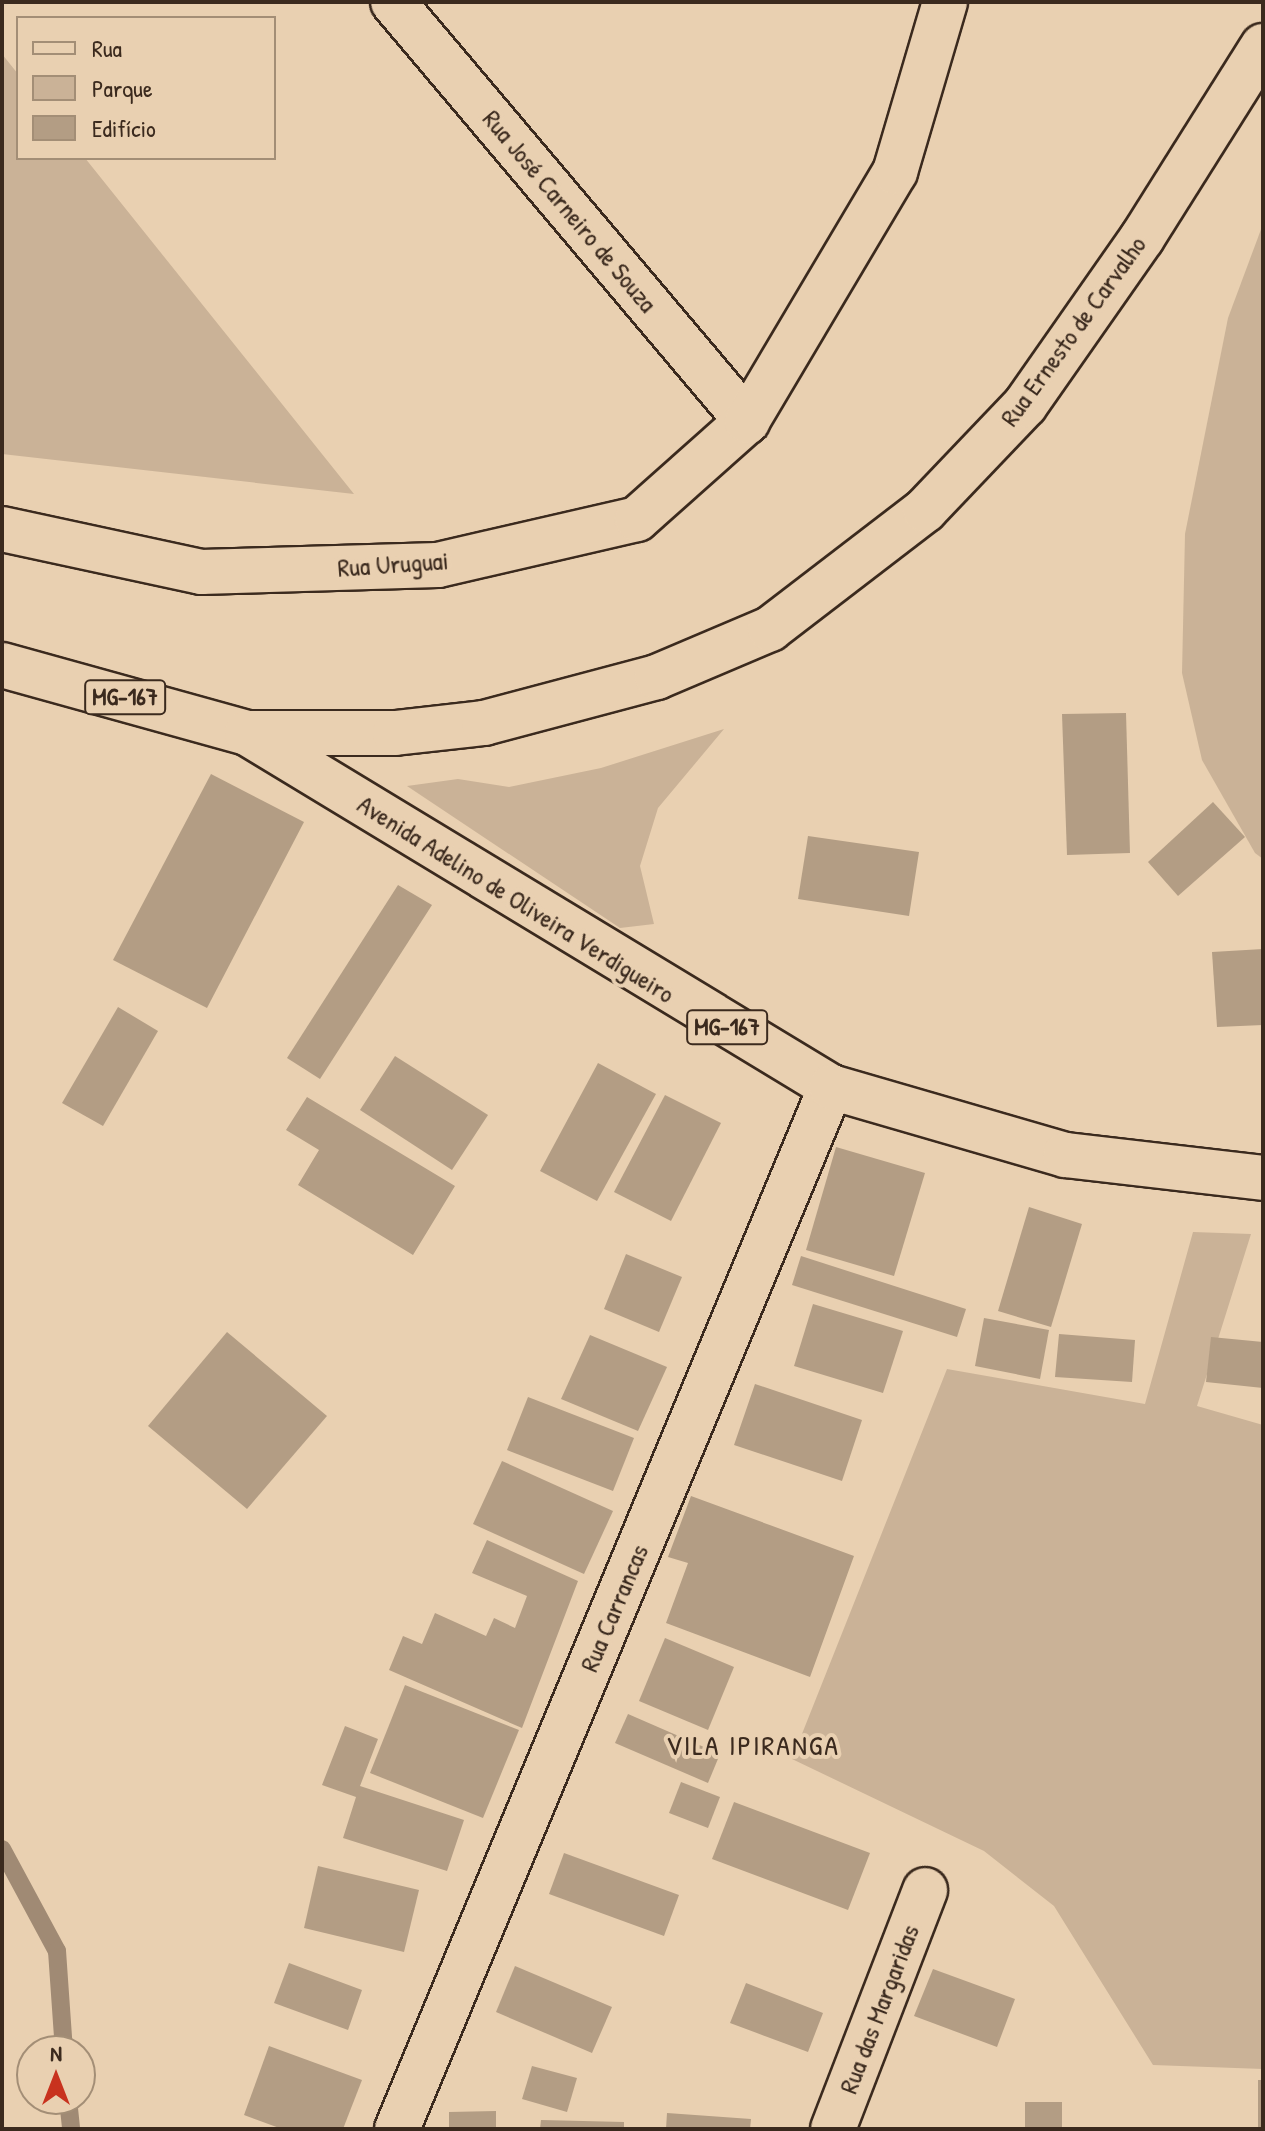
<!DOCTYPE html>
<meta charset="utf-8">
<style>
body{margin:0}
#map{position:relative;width:1265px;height:2131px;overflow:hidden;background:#e9d0b1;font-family:"Patrick Hand",sans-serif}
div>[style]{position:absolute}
.green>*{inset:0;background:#cab297}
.stream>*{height:18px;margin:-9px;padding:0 9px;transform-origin:9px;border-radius:9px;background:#a08a74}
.building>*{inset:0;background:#b39d84}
.roads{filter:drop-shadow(2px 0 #3b2a1e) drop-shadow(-2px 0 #3b2a1e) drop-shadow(0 2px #3b2a1e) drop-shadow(0 -2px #3b2a1e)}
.minor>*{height:44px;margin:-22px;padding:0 22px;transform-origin:22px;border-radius:22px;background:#e9d0b1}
.major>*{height:44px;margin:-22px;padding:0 22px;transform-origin:22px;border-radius:22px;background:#e9d0b1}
span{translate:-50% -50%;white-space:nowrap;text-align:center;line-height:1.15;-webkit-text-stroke:8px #e9d0b1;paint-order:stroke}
.shield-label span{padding:2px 6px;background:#e9d0b1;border:2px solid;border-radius:6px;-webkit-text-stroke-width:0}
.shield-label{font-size:24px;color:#3b2a1e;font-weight:700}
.street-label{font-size:26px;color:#3b2a1e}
.neighbourhood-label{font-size:28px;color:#3b2a1e;letter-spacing:2px}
.frame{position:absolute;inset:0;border:4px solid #3b2a1e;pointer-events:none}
.legend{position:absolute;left:16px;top:16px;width:260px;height:144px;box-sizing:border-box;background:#e9d0b1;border:2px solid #a38e76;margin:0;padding:10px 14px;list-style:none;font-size:24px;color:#3b2a1e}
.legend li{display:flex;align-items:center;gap:16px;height:40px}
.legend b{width:40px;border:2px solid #a38e76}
.north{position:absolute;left:16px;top:2035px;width:80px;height:80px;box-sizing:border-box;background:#e9d0b1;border:2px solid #a38e76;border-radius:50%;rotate:0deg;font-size:22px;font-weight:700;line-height:32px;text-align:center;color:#3b2a1e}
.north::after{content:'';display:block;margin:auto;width:28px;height:36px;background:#c8321e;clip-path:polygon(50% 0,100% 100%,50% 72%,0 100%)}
</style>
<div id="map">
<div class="green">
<div style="clip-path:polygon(2px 54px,18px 74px,18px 158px,85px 158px,354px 494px,2px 454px)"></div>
<div style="clip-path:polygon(1263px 224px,1263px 859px,1255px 853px,1202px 760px,1182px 673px,1185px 534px,1228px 318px)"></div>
<div style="clip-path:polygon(724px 729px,658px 808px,640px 866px,654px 924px,620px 928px,407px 786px,458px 779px,509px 787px,601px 768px)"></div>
<div style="clip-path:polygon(1193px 1232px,1251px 1234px,1197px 1406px,1263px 1425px,1263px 2069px,1153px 2065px,1054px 1906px,984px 1851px,792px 1759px,947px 1369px,1145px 1404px)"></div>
</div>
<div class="stream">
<div style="left:2px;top:1849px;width:116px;rotate:61.7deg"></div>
<div style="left:57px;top:1951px;width:100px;rotate:86deg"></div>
<div style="left:68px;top:2099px;width:30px;rotate:84deg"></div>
</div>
<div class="building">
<div style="clip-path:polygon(1126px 713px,1130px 853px,1067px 855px,1062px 714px)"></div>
<div style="clip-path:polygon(211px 774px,304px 822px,207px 1008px,113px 960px)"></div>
<div style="clip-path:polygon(1213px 802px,1245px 837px,1178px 896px,1148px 862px)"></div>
<div style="clip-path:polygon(808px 836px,919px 852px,909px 916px,798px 899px)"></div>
<div style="clip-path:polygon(398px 885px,432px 905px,320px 1079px,287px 1058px)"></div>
<div style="clip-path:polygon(1263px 949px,1263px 1025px,1217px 1027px,1212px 952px)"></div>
<div style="clip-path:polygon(118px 1007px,158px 1031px,103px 1126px,62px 1103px)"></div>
<div style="clip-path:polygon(395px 1056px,488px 1115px,452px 1170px,360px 1110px)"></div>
<div style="clip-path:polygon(598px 1063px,656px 1094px,597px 1201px,540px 1171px)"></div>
<div style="clip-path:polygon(665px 1095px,721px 1123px,671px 1221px,614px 1192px)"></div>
<div style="clip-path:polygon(307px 1097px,455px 1186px,413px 1255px,298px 1185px,319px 1150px,286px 1130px)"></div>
<div style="clip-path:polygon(836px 1147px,925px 1173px,894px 1276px,806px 1250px)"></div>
<div style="clip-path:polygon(1029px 1207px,1082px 1224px,1051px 1327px,998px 1311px)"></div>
<div style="clip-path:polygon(626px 1254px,682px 1277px,659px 1332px,604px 1309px)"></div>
<div style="clip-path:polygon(801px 1256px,966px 1309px,957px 1337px,792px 1285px)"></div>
<div style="clip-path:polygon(813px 1304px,903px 1331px,883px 1393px,794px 1366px)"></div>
<div style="clip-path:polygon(984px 1318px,1049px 1330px,1040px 1379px,975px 1366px)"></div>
<div style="clip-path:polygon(227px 1332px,327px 1416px,247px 1509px,148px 1426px)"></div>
<div style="clip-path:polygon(1059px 1334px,1135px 1340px,1132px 1382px,1055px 1377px)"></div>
<div style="clip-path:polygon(590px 1335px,667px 1367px,638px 1431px,561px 1399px)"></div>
<div style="clip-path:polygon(1211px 1337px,1263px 1342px,1263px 1388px,1206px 1382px)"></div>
<div style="clip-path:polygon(755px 1384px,862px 1420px,842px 1481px,734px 1445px)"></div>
<div style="clip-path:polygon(528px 1397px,634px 1438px,613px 1491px,507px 1450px)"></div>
<div style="clip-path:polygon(502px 1461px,613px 1511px,584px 1574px,473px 1524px)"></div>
<div style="clip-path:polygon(691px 1496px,854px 1556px,810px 1677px,666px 1623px,688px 1563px,668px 1557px)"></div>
<div style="clip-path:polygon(487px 1540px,578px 1581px,522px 1728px,389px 1670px,403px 1636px,422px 1644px,435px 1613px,486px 1636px,494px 1618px,515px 1628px,527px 1596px,472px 1573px)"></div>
<div style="clip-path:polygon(665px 1638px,734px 1667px,708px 1730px,639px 1701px)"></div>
<div style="clip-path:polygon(405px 1685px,519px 1730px,483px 1818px,370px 1773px)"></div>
<div style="clip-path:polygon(628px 1714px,720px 1754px,708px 1783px,615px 1743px)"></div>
<div style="clip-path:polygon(345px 1726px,378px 1739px,360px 1786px,464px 1820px,447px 1871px,343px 1838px,356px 1797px,322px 1785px)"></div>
<div style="clip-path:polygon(681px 1782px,720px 1797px,708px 1828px,669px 1813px)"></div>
<div style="clip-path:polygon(734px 1802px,870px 1853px,848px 1910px,712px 1859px)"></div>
<div style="clip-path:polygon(564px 1853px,679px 1895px,664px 1936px,549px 1894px)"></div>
<div style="clip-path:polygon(318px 1866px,419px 1890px,404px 1952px,304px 1928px)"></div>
<div style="clip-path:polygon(289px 1963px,362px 1990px,348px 2030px,274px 2003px)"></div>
<div style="clip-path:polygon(515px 1966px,612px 2007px,592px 2053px,496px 2012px)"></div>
<div style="clip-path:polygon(933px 1969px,1015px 1999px,997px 2047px,914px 2016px)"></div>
<div style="clip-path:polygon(746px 1983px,823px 2013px,808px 2052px,730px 2023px)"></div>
<div style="clip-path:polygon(269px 2046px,362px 2080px,343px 2129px,282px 2129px,244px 2115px)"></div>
<div style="clip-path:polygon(532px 2066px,577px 2078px,567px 2112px,522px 2099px)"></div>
<div style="clip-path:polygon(1258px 2080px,1263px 2080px,1263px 2129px,1258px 2129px)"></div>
<div style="clip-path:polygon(1025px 2102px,1062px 2102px,1062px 2129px,1025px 2129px)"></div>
<div style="clip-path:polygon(496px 2111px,496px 2129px,449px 2129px,449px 2112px)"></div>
<div style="clip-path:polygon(667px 2113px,751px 2119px,750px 2129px,666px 2129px)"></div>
<div style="clip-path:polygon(541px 2120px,624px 2122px,624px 2129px,540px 2129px)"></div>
</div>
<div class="roads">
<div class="minor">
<div style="left:393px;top:2px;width:549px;rotate:49.81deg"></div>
<div style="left:2px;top:529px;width:204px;rotate:12.2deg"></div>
<div style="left:201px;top:572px;width:237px;rotate:-1.7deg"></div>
<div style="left:438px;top:565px;width:204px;rotate:-13deg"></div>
<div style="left:637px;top:519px;width:147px;rotate:-41.7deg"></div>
<div style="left:747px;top:421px;width:290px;rotate:-59.3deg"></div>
<div style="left:895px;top:172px;width:177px;rotate:-73.6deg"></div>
<div style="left:397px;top:2129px;width:1129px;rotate:-67.39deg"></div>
<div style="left:833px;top:2129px;width:256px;rotate:-68.9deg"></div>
</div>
<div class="major">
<div style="left:2px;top:665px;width:254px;rotate:15.5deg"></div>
<div style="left:247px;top:733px;width:683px;rotate:31.22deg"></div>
<div style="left:831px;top:1087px;width:244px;rotate:16.2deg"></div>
<div style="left:1065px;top:1155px;width:199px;rotate:6.6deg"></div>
<div style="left:247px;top:733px;width:148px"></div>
<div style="left:395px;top:733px;width:90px;rotate:-6.4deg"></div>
<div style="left:484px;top:723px;width:179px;rotate:-14.9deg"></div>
<div style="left:657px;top:677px;width:123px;rotate:-23deg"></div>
<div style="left:770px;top:629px;width:195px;rotate:-37.5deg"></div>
<div style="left:925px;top:510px;width:145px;rotate:-46.4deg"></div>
<div style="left:1025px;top:405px;width:204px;rotate:-55deg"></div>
<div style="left:1142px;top:238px;width:227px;rotate:-57.8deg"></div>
</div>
</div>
<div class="shield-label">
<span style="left:125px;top:697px">MG-167</span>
<span style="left:727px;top:1027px">MG-167</span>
</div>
<div class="street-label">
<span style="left:570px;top:211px;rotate:50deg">Rua José Carneiro de Souza</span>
<span style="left:1073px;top:331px;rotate:-54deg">Rua Ernesto de Carvalho</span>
<span style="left:393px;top:564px;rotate:-4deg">Rua Uruguai</span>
<span style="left:516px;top:899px;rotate:32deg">Avenida Adelino de Oliveira Verdigueiro</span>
<span style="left:614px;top:1608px;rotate:-67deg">Rua Carrancas</span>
<span style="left:879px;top:2009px;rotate:-69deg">Rua das Margaridas</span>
</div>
<div class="neighbourhood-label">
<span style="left:753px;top:1745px">VILA IPIRANGA</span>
</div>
<div class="frame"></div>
<ul class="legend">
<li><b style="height:10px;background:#e9d0b1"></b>Rua</li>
<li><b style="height:22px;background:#cab297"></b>Parque</li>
<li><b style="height:22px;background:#b39d84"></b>Edifício</li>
</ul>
<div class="north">N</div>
</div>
